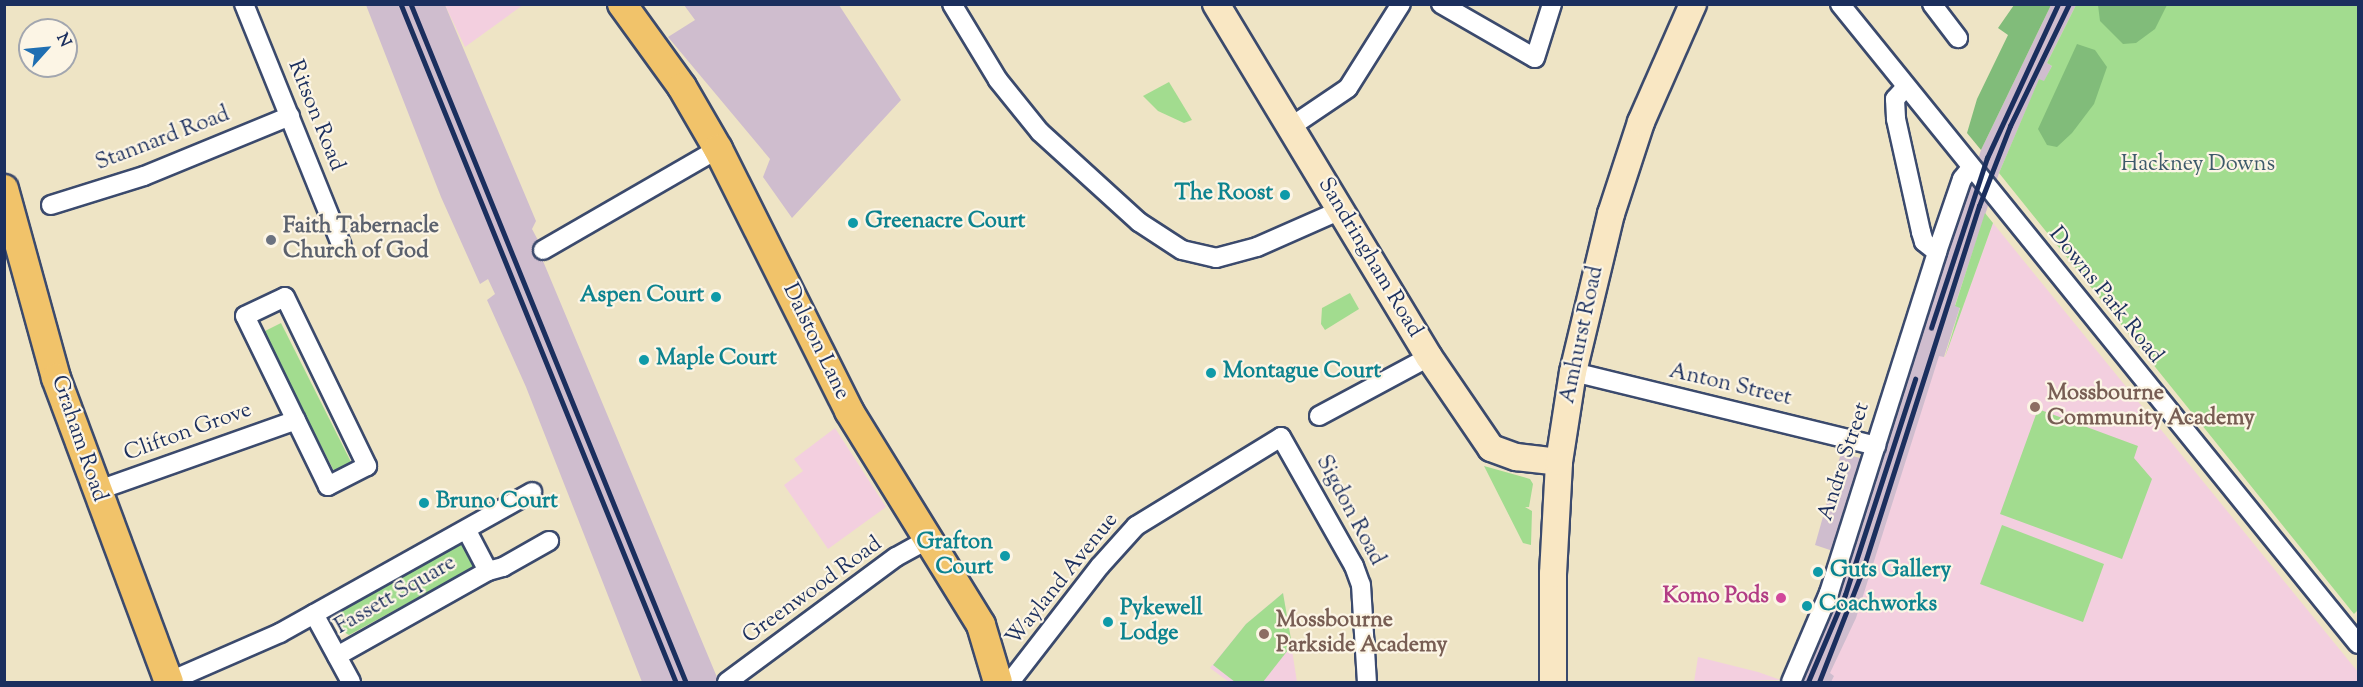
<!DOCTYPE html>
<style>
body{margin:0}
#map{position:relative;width:2363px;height:687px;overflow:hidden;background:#eee4c5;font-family:"Sorts Mill Goudy",serif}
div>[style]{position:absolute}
.built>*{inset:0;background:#f3cfdf}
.industrial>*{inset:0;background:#cfbdce}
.green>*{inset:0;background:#a2dc8f}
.forest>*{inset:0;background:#81bc7a}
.roads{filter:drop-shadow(2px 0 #3b4a6d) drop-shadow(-2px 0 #3b4a6d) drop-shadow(0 2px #3b4a6d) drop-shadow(0 -2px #3b4a6d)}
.street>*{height:18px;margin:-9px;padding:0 9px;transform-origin:9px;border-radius:9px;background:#fff}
.secondary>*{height:26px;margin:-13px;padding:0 13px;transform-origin:13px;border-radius:13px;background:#f9e7c3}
.primary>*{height:28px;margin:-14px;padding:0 14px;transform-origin:14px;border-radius:14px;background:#f1c36a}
.rail>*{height:4.5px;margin:-2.25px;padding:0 2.25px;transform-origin:2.25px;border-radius:2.25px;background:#1b2f5e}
.dots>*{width:16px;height:16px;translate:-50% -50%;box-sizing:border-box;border:3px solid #fcf5e5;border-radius:50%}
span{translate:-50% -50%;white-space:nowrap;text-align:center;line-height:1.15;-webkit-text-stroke:4.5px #fcf5e5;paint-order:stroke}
.street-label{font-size:22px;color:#1b2f5e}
.park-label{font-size:22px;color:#3d5a6a}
.culture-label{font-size:22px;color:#0d838f;font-weight:700}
.right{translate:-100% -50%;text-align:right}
.left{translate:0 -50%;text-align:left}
.worship-label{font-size:22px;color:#5b616d;font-weight:700}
.education-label{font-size:22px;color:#785e54;font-weight:700}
.hotel-label{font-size:22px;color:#b23c85;font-weight:700}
.frame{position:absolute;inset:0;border:6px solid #1b2f5e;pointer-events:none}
.north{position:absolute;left:18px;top:18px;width:60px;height:60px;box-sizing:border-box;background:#fcf5e5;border:2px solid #a2a6af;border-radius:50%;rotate:63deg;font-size:16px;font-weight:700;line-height:24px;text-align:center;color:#1b2f5e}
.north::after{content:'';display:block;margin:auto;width:21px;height:27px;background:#1f6fb2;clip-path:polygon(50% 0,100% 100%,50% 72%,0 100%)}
</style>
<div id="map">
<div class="built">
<div style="clip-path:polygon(445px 5px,523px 5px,465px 47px)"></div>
<div style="clip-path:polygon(1993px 223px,2358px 672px,2358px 682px,1798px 682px,1829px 619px,1917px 349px,1945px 357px)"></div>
<div style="clip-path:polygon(835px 428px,886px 507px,828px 549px,784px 485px,803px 471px,794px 459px)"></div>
<div style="clip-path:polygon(1283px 593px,1297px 682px,1229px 682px,1210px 668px,1246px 624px)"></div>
<div style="clip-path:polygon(1698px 657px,1758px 672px,1781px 680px,1694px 682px)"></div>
</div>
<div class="industrial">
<div style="clip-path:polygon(366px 5px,445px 5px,536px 221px,532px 229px,547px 257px,543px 261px,719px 682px,642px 682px,526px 387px,487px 300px,495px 294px,488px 279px,480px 284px,441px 197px)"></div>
<div style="clip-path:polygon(684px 5px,839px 5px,901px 100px,792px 218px,763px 177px,770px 159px,668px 37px,695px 20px)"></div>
<div style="clip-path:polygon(2051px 5px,2076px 5px,2047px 63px,2052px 66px,2044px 82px,2039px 80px,1999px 173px,1955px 305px,1960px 307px,1944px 357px,1939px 356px,1856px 618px,1830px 673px,1834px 676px,1831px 682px,1800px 682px,1829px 619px,1981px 150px)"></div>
<div style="clip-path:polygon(1841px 453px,1864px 459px,1833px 551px,1815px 545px)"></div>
</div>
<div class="green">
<div style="clip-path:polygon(2076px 5px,2358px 5px,2358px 610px,2354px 614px,1999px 173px,2039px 79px,2044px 81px,2052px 66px,2047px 63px)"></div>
<div style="clip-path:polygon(1169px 82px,1192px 120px,1184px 123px,1158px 111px,1143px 96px)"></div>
<div style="clip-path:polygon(1985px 213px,1993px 223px,1945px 357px,1960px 308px,1955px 306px)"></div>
<div style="clip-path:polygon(1350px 293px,1359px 309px,1325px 330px,1321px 324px,1322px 308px)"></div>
<div style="clip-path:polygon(281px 323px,351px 462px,334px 471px,263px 332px)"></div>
<div style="clip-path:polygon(2038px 409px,2138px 446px,2134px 458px,2152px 479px,2122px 559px,2000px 514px)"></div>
<div style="clip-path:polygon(1484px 466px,1530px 479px,1533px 484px,1529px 507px,1525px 507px,1532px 511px,1531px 545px,1523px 543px)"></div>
<div style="clip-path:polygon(2002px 525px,2104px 564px,2083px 622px,1980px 584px)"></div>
<div style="clip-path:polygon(462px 541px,476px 566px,349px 635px,344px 632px,335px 612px)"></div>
<div style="clip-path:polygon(1283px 593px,1292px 645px,1263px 682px,1235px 682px,1213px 665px,1246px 624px)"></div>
</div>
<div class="forest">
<div style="clip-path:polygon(2014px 5px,2051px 5px,1981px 150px,1967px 133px,1977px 99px,2008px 35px,1998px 28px)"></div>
<div style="clip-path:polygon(2098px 5px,2098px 4px,2167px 5px,2155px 29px,2136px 43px,2123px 44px,2100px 21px)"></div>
<div style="clip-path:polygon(2077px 44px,2095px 50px,2107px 67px,2094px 104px,2072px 133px,2057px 147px,2047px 145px,2038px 129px)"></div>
</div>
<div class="roads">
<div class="street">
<div style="left:244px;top:4px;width:261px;rotate:68deg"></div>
<div style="left:952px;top:4px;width:89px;rotate:58.8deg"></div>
<div style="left:998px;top:80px;width:67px;rotate:51.1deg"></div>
<div style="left:1040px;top:132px;width:134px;rotate:42.3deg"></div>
<div style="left:1139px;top:222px;width:51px;rotate:33.1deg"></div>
<div style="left:1182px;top:250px;width:35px;rotate:13deg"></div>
<div style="left:1216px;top:258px;width:42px;rotate:-15deg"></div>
<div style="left:1257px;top:247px;width:92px;rotate:-23.8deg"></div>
<div style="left:1441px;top:4px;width:108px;rotate:29.9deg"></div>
<div style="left:1535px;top:58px;width:57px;rotate:-72.5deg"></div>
<div style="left:1840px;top:4px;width:823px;rotate:51.01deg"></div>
<div style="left:1932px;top:4px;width:43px;rotate:52.6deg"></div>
<div style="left:1905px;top:88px;width:15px;rotate:132deg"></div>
<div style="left:1895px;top:99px;width:20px;rotate:87deg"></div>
<div style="left:1896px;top:119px;width:116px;rotate:77.5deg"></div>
<div style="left:1921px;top:232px;width:10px;rotate:73deg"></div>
<div style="left:1924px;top:242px;width:16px;rotate:38deg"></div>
<div style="left:1289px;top:128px;width:71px;rotate:-34.1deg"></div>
<div style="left:1348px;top:88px;width:99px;rotate:-57.8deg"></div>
<div style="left:51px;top:205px;width:97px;rotate:-17.3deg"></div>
<div style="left:144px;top:176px;width:158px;rotate:-22.3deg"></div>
<div style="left:543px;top:250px;width:202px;rotate:-30deg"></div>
<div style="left:285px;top:297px;width:188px;rotate:64.1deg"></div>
<div style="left:367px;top:466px;width:44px;rotate:152.9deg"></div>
<div style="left:328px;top:486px;width:189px;rotate:-116deg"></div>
<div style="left:245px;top:316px;width:44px;rotate:-25.4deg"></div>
<div style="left:1573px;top:372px;width:312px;rotate:13.7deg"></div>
<div style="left:1319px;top:416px;width:125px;rotate:-28.2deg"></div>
<div style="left:96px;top:491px;width:212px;rotate:-19.5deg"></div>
<div style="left:467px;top:531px;width:45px;rotate:62.3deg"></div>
<div style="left:314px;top:614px;width:77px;rotate:61.4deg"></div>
<div style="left:337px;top:656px;width:173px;rotate:-29.4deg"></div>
<div style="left:488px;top:571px;width:16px;rotate:-15deg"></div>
<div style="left:503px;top:567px;width:53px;rotate:-29.5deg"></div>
<div style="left:168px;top:682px;width:122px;rotate:-23.6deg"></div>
<div style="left:280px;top:633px;width:289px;rotate:-29.2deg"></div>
<div style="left:727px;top:682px;width:210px;rotate:-36.5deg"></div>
<div style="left:896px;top:557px;width:35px;rotate:-29deg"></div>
<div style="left:1010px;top:682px;width:147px;rotate:-52.2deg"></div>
<div style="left:1100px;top:566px;width:54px;rotate:-48deg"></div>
<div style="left:1136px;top:526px;width:170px;rotate:-31.5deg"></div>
<div style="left:1281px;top:437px;width:148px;rotate:60.5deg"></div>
<div style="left:1354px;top:566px;width:20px;rotate:70deg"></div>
<div style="left:1361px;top:585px;width:97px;rotate:86.5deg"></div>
<div style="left:1791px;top:682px;width:97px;rotate:-66.9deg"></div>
<div style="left:1829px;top:593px;width:358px;rotate:-72.4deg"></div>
<div style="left:1937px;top:252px;width:77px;rotate:-71.1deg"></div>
<div style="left:1962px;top:179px;width:13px;rotate:-51deg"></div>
</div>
<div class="secondary">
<div style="left:1216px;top:4px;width:412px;rotate:58.9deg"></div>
<div style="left:1429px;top:357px;width:110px;rotate:55.7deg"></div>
<div style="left:1491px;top:448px;width:27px;rotate:20deg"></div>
<div style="left:1516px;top:457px;width:43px;rotate:6.6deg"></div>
<div style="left:1553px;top:682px;width:108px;rotate:-90deg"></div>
<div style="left:1553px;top:574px;width:112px;rotate:-86.9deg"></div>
<div style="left:1559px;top:462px;width:91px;rotate:-81.2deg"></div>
<div style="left:1573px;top:372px;width:163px;rotate:-76.5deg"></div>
<div style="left:1611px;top:214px;width:97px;rotate:-71.9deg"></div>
<div style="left:1641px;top:122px;width:129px;rotate:-66.2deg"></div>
</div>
<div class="primary">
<div style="left:622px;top:4px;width:102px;rotate:54.1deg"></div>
<div style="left:682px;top:87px;width:72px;rotate:59.9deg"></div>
<div style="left:718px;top:149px;width:293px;rotate:63.4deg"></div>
<div style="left:849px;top:411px;width:251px;rotate:58.3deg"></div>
<div style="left:981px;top:625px;width:59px;rotate:73.4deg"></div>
<div style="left:4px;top:189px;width:196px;rotate:74.6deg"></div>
<div style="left:56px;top:378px;width:324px;rotate:69.6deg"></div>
</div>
</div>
<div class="rail">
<div style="left:401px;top:4px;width:732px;rotate:67.92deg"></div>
<div style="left:411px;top:4px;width:732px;rotate:67.92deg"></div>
<div style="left:1931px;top:328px;width:179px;rotate:-71.8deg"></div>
<div style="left:1987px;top:158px;width:170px;rotate:-65.2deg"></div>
<div style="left:1808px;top:682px;width:95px;rotate:-67deg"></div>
<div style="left:1845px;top:595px;width:227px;rotate:-72deg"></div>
<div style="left:1819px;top:682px;width:121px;rotate:-68.7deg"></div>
<div style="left:1863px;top:569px;width:381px;rotate:-72.3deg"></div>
<div style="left:1979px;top:206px;width:86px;rotate:-68.8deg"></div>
<div style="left:2010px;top:126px;width:136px;rotate:-64.2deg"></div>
</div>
<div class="dots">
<div style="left:1285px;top:195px;background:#0f9aa8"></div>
<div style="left:853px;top:223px;background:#0f9aa8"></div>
<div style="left:271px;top:240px;background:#6b7280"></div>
<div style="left:716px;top:297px;background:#0f9aa8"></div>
<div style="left:644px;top:360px;background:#0f9aa8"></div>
<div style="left:1211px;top:373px;background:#0f9aa8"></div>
<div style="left:2035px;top:407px;background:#8d6e63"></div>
<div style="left:424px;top:503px;background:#0f9aa8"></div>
<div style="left:1005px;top:556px;background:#0f9aa8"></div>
<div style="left:1818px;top:572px;background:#0f9aa8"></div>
<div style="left:1781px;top:598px;background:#d1479c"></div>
<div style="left:1807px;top:606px;background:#0f9aa8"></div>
<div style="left:1108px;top:622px;background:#0f9aa8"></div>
<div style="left:1264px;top:634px;background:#8d6e63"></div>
</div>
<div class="street-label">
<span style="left:315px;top:116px;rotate:68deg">Ritson Road</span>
<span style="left:163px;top:140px;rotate:-21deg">Stannard Road</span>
<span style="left:1369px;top:258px;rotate:59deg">Sandringham Road</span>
<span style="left:2105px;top:296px;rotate:51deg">Downs Park Road</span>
<span style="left:1583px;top:335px;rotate:-78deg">Amhurst Road</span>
<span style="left:815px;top:342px;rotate:64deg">Dalston Lane</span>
<span style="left:1730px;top:386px;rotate:13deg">Anton Street</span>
<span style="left:188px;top:433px;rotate:-20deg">Clifton Grove</span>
<span style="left:78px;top:439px;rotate:71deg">Graham Road</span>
<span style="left:1845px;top:462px;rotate:-72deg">Andre Street</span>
<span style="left:1349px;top:511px;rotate:62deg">Sigdon Road</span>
<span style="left:1063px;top:580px;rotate:-51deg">Wayland Avenue</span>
<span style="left:813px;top:591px;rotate:-36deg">Greenwood Road</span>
<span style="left:396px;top:596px;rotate:-30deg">Fassett Square</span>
</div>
<div class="park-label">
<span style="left:2198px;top:166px">Hackney Downs</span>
</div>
<div class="culture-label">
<span class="right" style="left:1273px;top:195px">The Roost</span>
<span class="left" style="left:865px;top:223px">Greenacre Court</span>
<span class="right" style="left:704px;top:297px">Aspen Court</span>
<span class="left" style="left:656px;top:360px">Maple Court</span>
<span class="left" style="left:1223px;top:373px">Montague Court</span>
<span class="left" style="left:436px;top:503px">Bruno Court</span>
<span class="right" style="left:993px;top:556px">Grafton<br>Court</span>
<span class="left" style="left:1830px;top:572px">Guts Gallery</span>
<span class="left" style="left:1819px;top:606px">Coachworks</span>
<span class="left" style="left:1120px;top:622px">Pykewell<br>Lodge</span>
</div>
<div class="worship-label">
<span class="left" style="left:283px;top:240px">Faith Tabernacle<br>Church of God</span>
</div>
<div class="education-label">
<span class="left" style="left:2047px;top:407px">Mossbourne<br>Community Academy</span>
<span class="left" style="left:1276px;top:634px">Mossbourne<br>Parkside Academy</span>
</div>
<div class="hotel-label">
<span class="right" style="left:1769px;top:598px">Komo Pods</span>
</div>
<div class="frame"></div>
<div class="north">N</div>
</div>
